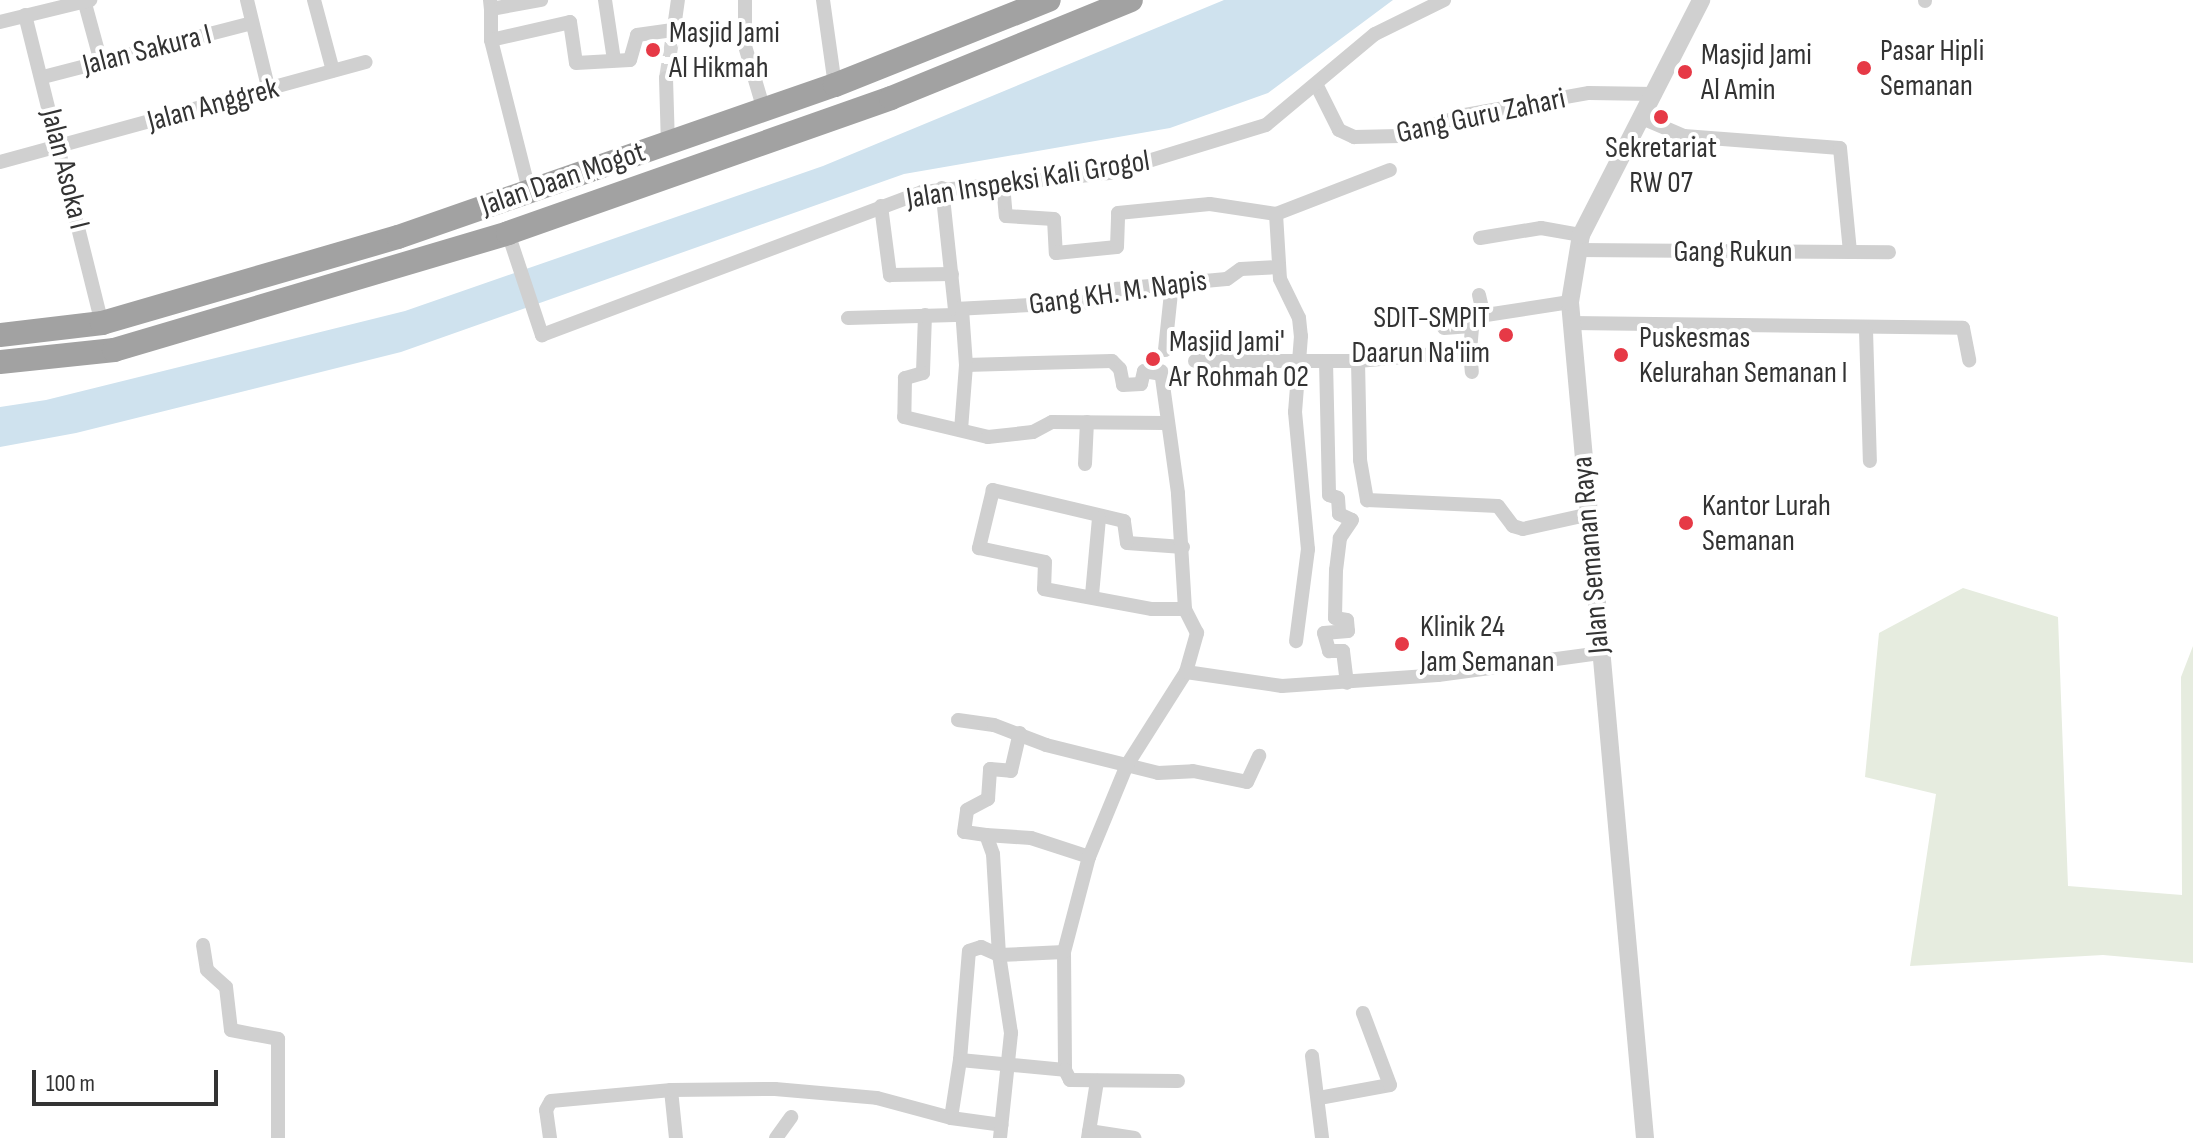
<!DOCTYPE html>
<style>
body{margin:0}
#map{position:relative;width:2193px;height:1138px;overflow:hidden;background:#fff;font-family:"Sofia Sans Condensed",sans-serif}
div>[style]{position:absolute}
.green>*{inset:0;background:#e6ecdf}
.water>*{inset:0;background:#cfe2ee}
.minor-tunnel>*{height:14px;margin-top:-7px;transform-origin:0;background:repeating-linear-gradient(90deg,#d6d6d6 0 14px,transparent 0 21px)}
.minor>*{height:14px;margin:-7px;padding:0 7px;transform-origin:7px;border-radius:7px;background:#d0d0d0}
.tertiary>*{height:18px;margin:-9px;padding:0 9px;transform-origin:9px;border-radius:9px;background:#d0d0d0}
.trunk>*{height:24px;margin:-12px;padding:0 12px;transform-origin:12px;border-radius:12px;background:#a2a2a2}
.dots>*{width:22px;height:22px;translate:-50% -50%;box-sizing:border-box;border:4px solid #fff;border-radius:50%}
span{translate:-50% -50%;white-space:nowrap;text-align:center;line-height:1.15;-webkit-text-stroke:8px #fff;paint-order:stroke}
.poi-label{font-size:30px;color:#333}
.left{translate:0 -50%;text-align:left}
.right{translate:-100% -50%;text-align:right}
.street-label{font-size:30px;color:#333}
.scale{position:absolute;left:32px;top:1070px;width:186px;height:36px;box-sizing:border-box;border:4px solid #333;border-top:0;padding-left:10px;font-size:24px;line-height:28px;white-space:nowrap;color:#333;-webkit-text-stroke:6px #fff;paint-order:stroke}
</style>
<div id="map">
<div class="green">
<div style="clip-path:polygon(1963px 588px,2058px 617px,2068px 886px,2182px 895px,2181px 677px,2193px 646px,2193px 963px,2103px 955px,1910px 966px,1936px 794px,1865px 777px,1879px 633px)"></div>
</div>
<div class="water">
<div style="clip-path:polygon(1224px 0,1393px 0,1268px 93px,1170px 128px,904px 174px,401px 352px,76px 433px,0 447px,0 407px,46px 400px,405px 311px,823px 166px)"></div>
</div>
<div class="minor-tunnel">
<div style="left:666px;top:78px;width:44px;rotate:-80.8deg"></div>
</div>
<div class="minor">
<div style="left:84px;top:0;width:64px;rotate:74.7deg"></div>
<div style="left:247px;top:0;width:94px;rotate:76.4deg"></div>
<div style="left:314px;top:0;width:73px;rotate:75deg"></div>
<div style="left:490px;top:0;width:9px;rotate:84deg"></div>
<div style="left:491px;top:9px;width:51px;rotate:-10.2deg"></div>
<div style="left:605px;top:0;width:61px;rotate:81.5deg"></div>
<div style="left:745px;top:0;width:46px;rotate:90deg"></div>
<div style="left:745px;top:46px;width:67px;rotate:73.5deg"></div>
<div style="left:823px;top:0;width:86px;rotate:82deg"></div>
<div style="left:1925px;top:0;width:1px;rotate:90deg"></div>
<div style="left:491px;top:9px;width:31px;rotate:90deg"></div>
<div style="left:491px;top:40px;width:159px;rotate:75.8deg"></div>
<div style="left:25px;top:15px;width:317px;rotate:76deg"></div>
<div style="left:0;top:22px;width:93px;rotate:-13.7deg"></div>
<div style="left:673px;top:35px;width:35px;rotate:-82deg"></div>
<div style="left:491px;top:40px;width:81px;rotate:-12.8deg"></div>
<div style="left:570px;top:22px;width:41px;rotate:81.7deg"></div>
<div style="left:576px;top:63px;width:54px;rotate:-3.2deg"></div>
<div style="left:630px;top:60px;width:26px;rotate:-74deg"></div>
<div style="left:637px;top:35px;width:36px;rotate:-8deg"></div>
<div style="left:43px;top:77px;width:216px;rotate:-14.5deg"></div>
<div style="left:666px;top:78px;width:66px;rotate:88.3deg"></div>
<div style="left:1317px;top:86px;width:49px;rotate:63.4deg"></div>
<div style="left:1339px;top:130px;width:17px;rotate:25deg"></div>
<div style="left:1354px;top:137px;width:46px;rotate:-1.2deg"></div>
<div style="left:1400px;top:136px;width:68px;rotate:-17.9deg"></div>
<div style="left:1465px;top:115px;width:126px;rotate:-10.1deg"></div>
<div style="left:1589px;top:93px;width:66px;rotate:0.9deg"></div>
<div style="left:1642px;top:118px;width:46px;rotate:23.2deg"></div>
<div style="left:1684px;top:136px;width:156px;rotate:4.4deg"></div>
<div style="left:1840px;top:148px;width:104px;rotate:84.5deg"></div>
<div style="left:0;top:162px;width:379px;rotate:-15.3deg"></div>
<div style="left:1003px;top:184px;width:32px;rotate:85deg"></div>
<div style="left:1006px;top:216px;width:48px;rotate:3.6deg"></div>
<div style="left:1054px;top:219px;width:34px;rotate:87deg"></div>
<div style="left:1056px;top:253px;width:61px;rotate:-5.6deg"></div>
<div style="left:1117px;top:247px;width:34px;rotate:-88deg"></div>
<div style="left:1118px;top:213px;width:92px;rotate:-5.6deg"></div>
<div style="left:1210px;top:204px;width:67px;rotate:8.6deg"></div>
<div style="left:942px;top:188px;width:122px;rotate:83.9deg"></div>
<div style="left:881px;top:206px;width:70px;rotate:82.6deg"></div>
<div style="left:890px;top:275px;width:62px;rotate:-0.9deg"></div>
<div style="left:1276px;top:214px;width:65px;rotate:86.5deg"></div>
<div style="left:1280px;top:279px;width:43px;rotate:64deg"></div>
<div style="left:1299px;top:318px;width:18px;rotate:84deg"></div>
<div style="left:1301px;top:336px;width:76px;rotate:94.5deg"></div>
<div style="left:1295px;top:412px;width:138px;rotate:84.6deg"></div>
<div style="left:1308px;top:549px;width:93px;rotate:97.4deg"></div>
<div style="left:1276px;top:214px;width:122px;rotate:-21.1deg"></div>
<div style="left:508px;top:233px;width:108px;rotate:71.6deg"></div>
<div style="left:542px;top:335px;width:406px;rotate:-20.6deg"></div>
<div style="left:922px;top:192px;width:188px;rotate:-5.8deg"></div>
<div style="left:1109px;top:173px;width:164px;rotate:-17deg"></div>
<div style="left:1266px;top:125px;width:142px;rotate:-39.9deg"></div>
<div style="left:1375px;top:34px;width:77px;rotate:-26.2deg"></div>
<div style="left:1480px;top:238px;width:62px;rotate:-9.3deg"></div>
<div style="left:1541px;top:228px;width:41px;rotate:9.9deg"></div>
<div style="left:1577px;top:250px;width:312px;rotate:0.4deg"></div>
<div style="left:1479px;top:295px;width:18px;rotate:77deg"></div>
<div style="left:925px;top:315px;width:58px;rotate:92deg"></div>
<div style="left:923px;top:373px;width:19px;rotate:164deg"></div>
<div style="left:905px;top:378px;width:39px;rotate:91deg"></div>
<div style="left:904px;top:417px;width:86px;rotate:13.4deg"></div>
<div style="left:988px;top:437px;width:45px;rotate:-6.3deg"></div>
<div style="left:1033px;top:432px;width:21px;rotate:-28deg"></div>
<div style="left:1052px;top:422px;width:114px;rotate:0.5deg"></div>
<div style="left:848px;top:318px;width:107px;rotate:-1.6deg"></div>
<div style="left:955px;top:315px;width:6px;rotate:-90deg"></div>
<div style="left:955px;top:309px;width:134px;rotate:-3deg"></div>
<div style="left:1089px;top:302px;width:8px;rotate:-45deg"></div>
<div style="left:1095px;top:296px;width:19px;rotate:-3deg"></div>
<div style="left:1114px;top:295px;width:7px;rotate:-63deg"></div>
<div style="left:1117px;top:289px;width:110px;rotate:-5.2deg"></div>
<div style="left:1227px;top:279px;width:17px;rotate:-36deg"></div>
<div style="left:1241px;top:269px;width:38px;rotate:-3deg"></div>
<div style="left:1571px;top:323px;width:392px;rotate:0.7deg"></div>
<div style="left:1963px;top:328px;width:33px;rotate:79deg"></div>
<div style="left:1444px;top:328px;width:27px;rotate:-4deg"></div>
<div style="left:1866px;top:330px;width:131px;rotate:88.3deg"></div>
<div style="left:1165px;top:350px;width:67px;rotate:-84deg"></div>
<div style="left:1470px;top:351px;width:21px;rotate:85deg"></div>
<div style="left:1195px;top:361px;width:163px"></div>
<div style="left:1358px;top:361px;width:112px;rotate:-5.1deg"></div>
<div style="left:1470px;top:351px;width:34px;rotate:-85deg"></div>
<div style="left:1473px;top:317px;width:98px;rotate:-8.8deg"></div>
<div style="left:1326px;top:361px;width:134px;rotate:88.7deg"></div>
<div style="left:1329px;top:495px;width:9px;rotate:18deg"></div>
<div style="left:1338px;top:498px;width:16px;rotate:86deg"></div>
<div style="left:1339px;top:514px;width:14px;rotate:25deg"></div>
<div style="left:1352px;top:520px;width:22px;rotate:124deg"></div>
<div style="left:1340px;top:538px;width:32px;rotate:97deg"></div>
<div style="left:1336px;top:570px;width:48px;rotate:91.2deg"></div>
<div style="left:1335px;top:618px;width:12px;rotate:9deg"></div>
<div style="left:1347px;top:620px;width:11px;rotate:85deg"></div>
<div style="left:1348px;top:631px;width:24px;rotate:175deg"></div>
<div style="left:1324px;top:633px;width:19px;rotate:74deg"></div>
<div style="left:1329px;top:651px;width:14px"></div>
<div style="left:1343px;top:651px;width:32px;rotate:83deg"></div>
<div style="left:1358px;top:361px;width:99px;rotate:88.8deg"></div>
<div style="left:1360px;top:460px;width:41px;rotate:80.1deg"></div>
<div style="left:1367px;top:500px;width:131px;rotate:2.6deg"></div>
<div style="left:1498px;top:506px;width:25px;rotate:53deg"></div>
<div style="left:1513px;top:526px;width:10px;rotate:17deg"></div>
<div style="left:1523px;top:529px;width:65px;rotate:-12.5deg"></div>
<div style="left:966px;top:365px;width:146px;rotate:-1.6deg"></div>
<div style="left:1112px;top:361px;width:11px;rotate:45deg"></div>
<div style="left:1120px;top:369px;width:16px;rotate:79deg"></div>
<div style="left:1123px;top:385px;width:18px;rotate:-3deg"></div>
<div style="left:1141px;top:384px;width:13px;rotate:-77deg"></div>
<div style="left:1144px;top:371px;width:17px;rotate:10deg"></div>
<div style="left:961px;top:430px;width:65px;rotate:-85.6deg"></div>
<div style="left:966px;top:365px;width:56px;rotate:-94.1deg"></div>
<div style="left:1085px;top:464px;width:42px;rotate:-87.3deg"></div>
<div style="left:1183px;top:547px;width:56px;rotate:-175.9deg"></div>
<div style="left:1127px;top:543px;width:22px;rotate:-98deg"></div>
<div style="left:1124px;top:521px;width:135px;rotate:-166.7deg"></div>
<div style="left:993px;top:490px;width:60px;rotate:103.6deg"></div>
<div style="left:979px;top:548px;width:67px;rotate:12deg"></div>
<div style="left:1045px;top:562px;width:27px;rotate:92deg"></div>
<div style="left:1044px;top:589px;width:110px;rotate:10.5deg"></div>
<div style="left:1152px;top:609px;width:33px"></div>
<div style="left:1092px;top:595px;width:77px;rotate:-84.8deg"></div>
<div style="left:1186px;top:672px;width:97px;rotate:8.3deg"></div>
<div style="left:1282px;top:686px;width:156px;rotate:-4deg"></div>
<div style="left:1438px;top:675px;width:163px;rotate:-7.7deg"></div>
<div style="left:958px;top:720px;width:36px;rotate:8deg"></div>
<div style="left:994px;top:725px;width:56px;rotate:21deg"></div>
<div style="left:1046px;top:745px;width:115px;rotate:14deg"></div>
<div style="left:1158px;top:773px;width:35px;rotate:-3deg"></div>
<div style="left:1193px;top:771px;width:55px;rotate:11.5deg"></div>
<div style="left:1247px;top:782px;width:29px;rotate:-65deg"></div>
<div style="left:986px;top:835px;width:45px;rotate:3.8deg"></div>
<div style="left:1031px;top:838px;width:61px;rotate:18.1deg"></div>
<div style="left:203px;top:945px;width:25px;rotate:81deg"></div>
<div style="left:207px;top:970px;width:25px;rotate:42deg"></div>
<div style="left:226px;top:987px;width:43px;rotate:83.4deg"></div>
<div style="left:231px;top:1030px;width:48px;rotate:10.8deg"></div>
<div style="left:278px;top:1039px;width:99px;rotate:90deg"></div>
<div style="left:1064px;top:952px;width:118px;rotate:89.5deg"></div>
<div style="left:1312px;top:1056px;width:83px;rotate:83deg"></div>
<div style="left:960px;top:1060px;width:109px;rotate:-85.3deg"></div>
<div style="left:969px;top:951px;width:13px;rotate:-18deg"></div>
<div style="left:981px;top:947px;width:20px;rotate:24deg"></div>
<div style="left:999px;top:955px;width:101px;rotate:-93.4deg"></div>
<div style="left:993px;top:854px;width:20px;rotate:-110deg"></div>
<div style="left:986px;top:835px;width:22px;rotate:-172deg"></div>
<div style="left:964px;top:832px;width:22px;rotate:-82deg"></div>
<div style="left:967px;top:810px;width:24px;rotate:-28deg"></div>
<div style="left:988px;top:799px;width:30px;rotate:-86deg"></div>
<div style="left:990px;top:769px;width:21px;rotate:5deg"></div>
<div style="left:1011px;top:771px;width:39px;rotate:-77deg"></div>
<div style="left:671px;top:1090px;width:48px;rotate:84.1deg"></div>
<div style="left:1319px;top:1098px;width:72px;rotate:-10.4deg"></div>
<div style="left:1390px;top:1085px;width:77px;rotate:-110.6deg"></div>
<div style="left:951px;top:1118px;width:59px;rotate:-81.2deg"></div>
<div style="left:960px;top:1060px;width:105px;rotate:5.4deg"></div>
<div style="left:1065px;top:1070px;width:11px;rotate:63deg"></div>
<div style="left:1070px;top:1080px;width:108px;rotate:0.5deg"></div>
<div style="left:1089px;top:1131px;width:46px;rotate:8.8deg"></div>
<div style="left:550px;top:1138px;width:28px;rotate:-98deg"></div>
<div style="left:546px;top:1110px;width:10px;rotate:-61deg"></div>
<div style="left:551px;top:1101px;width:121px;rotate:-5.2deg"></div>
<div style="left:671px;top:1090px;width:104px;rotate:-0.6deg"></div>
<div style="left:775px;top:1089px;width:102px;rotate:5deg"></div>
<div style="left:877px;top:1098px;width:77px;rotate:15.1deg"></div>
<div style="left:951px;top:1118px;width:51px;rotate:7.8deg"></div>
<div style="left:776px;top:1138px;width:26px;rotate:-54deg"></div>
<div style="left:1000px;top:1138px;width:106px;rotate:-84deg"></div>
<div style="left:1011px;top:1033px;width:79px;rotate:-98.7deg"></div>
<div style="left:999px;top:955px;width:65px;rotate:-2.6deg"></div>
<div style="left:1064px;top:952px;width:98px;rotate:-75.3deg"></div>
<div style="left:1089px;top:857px;width:100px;rotate:-67.6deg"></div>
<div style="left:1127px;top:765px;width:110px;rotate:-57.6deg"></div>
<div style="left:1186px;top:672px;width:41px;rotate:-74.2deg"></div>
<div style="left:1197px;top:633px;width:27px;rotate:-117deg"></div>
<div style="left:1185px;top:609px;width:116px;rotate:-93.5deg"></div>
<div style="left:1178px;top:493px;width:123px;rotate:-97.9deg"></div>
<div style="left:1088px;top:1138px;width:58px;rotate:-81deg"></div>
</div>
<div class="tertiary">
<div style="left:1645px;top:1138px;width:839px;rotate:-95.13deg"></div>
<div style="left:1570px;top:302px;width:68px;rotate:-80.7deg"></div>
<div style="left:1581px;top:235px;width:264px;rotate:-62.9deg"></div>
</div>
<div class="trunk">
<div style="left:0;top:335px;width:103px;rotate:-6.7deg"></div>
<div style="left:102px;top:323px;width:308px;rotate:-16.2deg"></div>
<div style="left:398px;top:237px;width:463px;rotate:-19.2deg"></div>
<div style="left:835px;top:85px;width:230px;rotate:-21.7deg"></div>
<div style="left:0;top:362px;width:115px;rotate:-6deg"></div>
<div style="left:114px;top:350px;width:411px;rotate:-16.5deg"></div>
<div style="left:508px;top:233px;width:406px;rotate:-19.4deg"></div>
<div style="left:891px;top:98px;width:259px;rotate:-22.2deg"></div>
</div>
<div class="dots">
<div style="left:653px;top:50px;background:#e63946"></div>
<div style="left:1864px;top:68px;background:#e63946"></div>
<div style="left:1685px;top:72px;background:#e63946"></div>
<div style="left:1661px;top:117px;background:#e63946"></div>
<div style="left:1506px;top:335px;background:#e63946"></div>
<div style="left:1621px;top:355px;background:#e63946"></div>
<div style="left:1153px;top:359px;background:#e63946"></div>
<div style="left:1686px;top:523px;background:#e63946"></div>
<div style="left:1402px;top:644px;background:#e63946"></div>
</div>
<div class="poi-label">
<span class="left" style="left:669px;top:50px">Masjid Jami<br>Al Hikmah</span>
<span class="left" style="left:1880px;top:68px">Pasar Hipli<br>Semanan</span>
<span class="left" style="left:1701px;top:72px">Masjid Jami<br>Al Amin</span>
<span style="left:1661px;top:165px">Sekretariat<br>RW 07</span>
<span class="right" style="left:1490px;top:335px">SDIT-SMPIT<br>Daarun Na'iim</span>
<span class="left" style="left:1639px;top:355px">Puskesmas<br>Kelurahan Semanan I</span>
<span class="left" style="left:1169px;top:359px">Masjid Jami'<br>Ar Rohmah 02</span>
<span class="left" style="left:1702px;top:523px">Kantor Lurah<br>Semanan</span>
<span class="left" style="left:1420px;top:644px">Klinik 24<br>Jam Semanan</span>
</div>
<div class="street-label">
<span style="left:147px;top:50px;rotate:-14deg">Jalan Sakura I</span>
<span style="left:213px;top:105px;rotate:-15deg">Jalan Anggrek</span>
<span style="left:1481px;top:116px;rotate:-12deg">Gang Guru Zahari</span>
<span style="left:65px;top:169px;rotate:76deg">Jalan Asoka I</span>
<span style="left:563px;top:179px;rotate:-19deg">Jalan Daan Mogot</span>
<span style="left:1028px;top:180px;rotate:-9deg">Jalan Inspeksi Kali Grogol</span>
<span style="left:1733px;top:252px">Gang Rukun</span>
<span style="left:1118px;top:293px;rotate:-8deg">Gang KH. M. Napis</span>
<span style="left:1591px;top:555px;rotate:-95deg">Jalan Semanan Raya</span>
</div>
<div class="scale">100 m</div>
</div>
